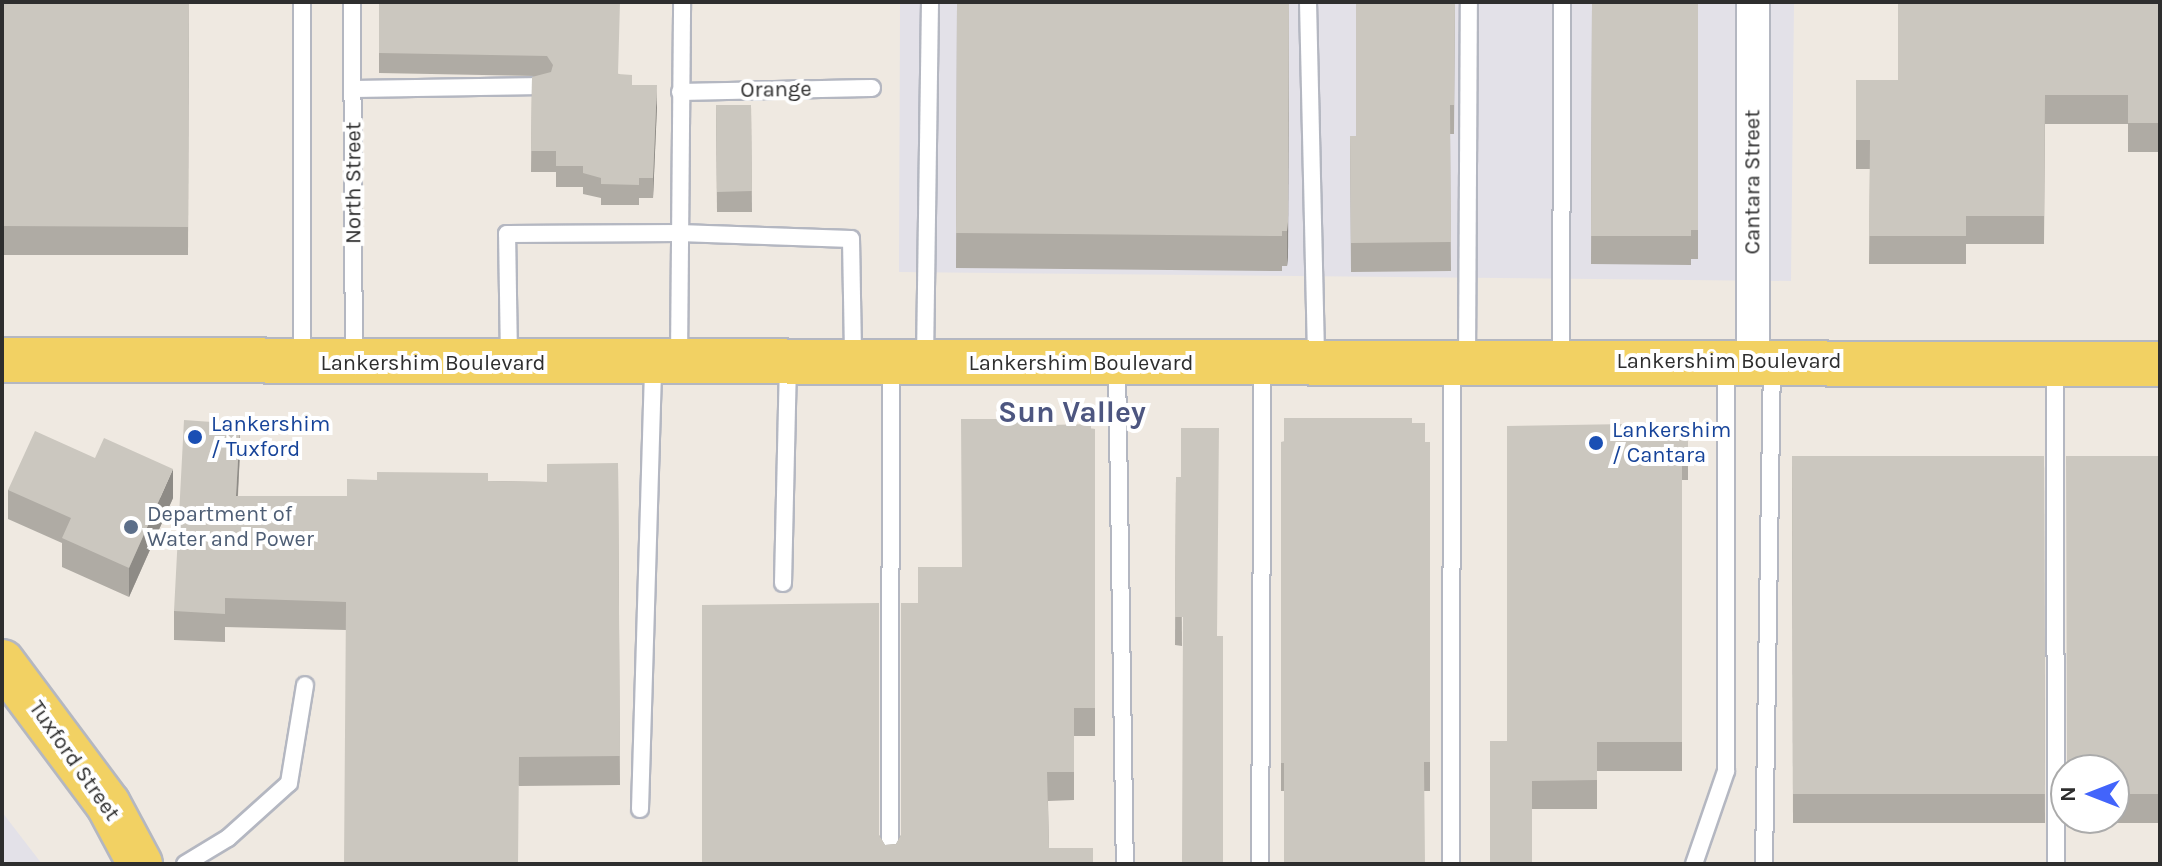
<!DOCTYPE html>
<style>
body{margin:0}
#map{position:relative;width:2162px;height:866px;overflow:hidden;background:#efe9e1;font-family:Karla,sans-serif}
div>[style]{position:absolute}
.industrial>*{inset:0;background:#e3e1e8}
.roads{filter:drop-shadow(2px 0 #b4b7c1) drop-shadow(-2px 0 #b4b7c1) drop-shadow(0 2px #b4b7c1) drop-shadow(0 -2px #b4b7c1)}
.service>*{height:16px;margin:-8px;padding:0 8px;transform-origin:8px;border-radius:8px;background:#fff}
.minor>*{height:32px;margin:-16px;padding:0 16px;transform-origin:16px;border-radius:16px;background:#fff}
.primary>*{height:44px;margin:-22px;padding:0 22px;transform-origin:22px;border-radius:22px;background:#f2d163}
.wall>*{inset:0;background:#afaba4}
.shaded-wall>*{inset:0;background:#8e8b86}
.building>*{inset:0;background:#cbc7bf}
.dots>*{width:22px;height:22px;translate:-50% -50%;box-sizing:border-box;border:4px solid #fff;border-radius:50%}
span{translate:-50% -50%;white-space:nowrap;text-align:center;line-height:1.15;-webkit-text-stroke:8px #fff;paint-order:stroke}
.street-label{font-size:22px;color:#2e2e2e}
.transit-label{font-size:22px;color:#164399}
.left{translate:0 -50%;text-align:left}
.service-label{font-size:22px;color:#4e5e75}
.district-label{font-size:30px;color:#4d5680;font-weight:700}
.frame{position:absolute;inset:0;border:4px solid #2e2e2e;pointer-events:none}
.north{position:absolute;left:2050px;top:754px;width:80px;height:80px;box-sizing:border-box;background:#fff;border:2px solid #ababab;border-radius:50%;rotate:270deg;font-size:22px;font-weight:700;line-height:32px;text-align:center;color:#2e2e2e}
.north::after{content:'';display:block;margin:auto;width:28px;height:36px;background:#4264fb;clip-path:polygon(50% 0,100% 100%,50% 72%,0 100%)}
</style>
<div id="map">
<div class="industrial">
<div style="clip-path:polygon(900px 2px,1794px 2px,1791px 281px,899px 272px)"></div>
<div style="clip-path:polygon(2px 812px,42px 864px,2px 864px)"></div>
</div>
<div class="roads">
<div class="service">
<div style="left:302px;top:2px;width:356px;rotate:90deg"></div>
<div style="left:352px;top:2px;width:356px;rotate:89.7deg"></div>
<div style="left:1308px;top:2px;width:360px;rotate:88.7deg"></div>
<div style="left:354px;top:89px;width:188px;rotate:-0.9deg"></div>
<div style="left:680px;top:92px;width:192px;rotate:-1.2deg"></div>
<div style="left:509px;top:358px;width:124px;rotate:-90.9deg"></div>
<div style="left:507px;top:234px;width:172px;rotate:-0.3deg"></div>
<div style="left:679px;top:233px;width:172px;rotate:2deg"></div>
<div style="left:851px;top:239px;width:120px;rotate:89deg"></div>
<div style="left:679px;top:358px;width:356px;rotate:-89.5deg"></div>
<div style="left:925px;top:360px;width:358px;rotate:-89.2deg"></div>
<div style="left:1467px;top:360px;width:358px;rotate:-89.7deg"></div>
<div style="left:1561px;top:360px;width:358px;rotate:-89.8deg"></div>
<div style="left:1117px;top:365px;width:499px;rotate:89.1deg"></div>
<div style="left:2055px;top:366px;width:498px;rotate:89.9deg"></div>
<div style="left:783px;top:583px;width:219px;rotate:-88.7deg"></div>
<div style="left:640px;top:809px;width:445px;rotate:-88.3deg"></div>
<div style="left:185px;top:864px;width:50px;rotate:-31.2deg"></div>
<div style="left:228px;top:838px;width:82px;rotate:-42deg"></div>
<div style="left:289px;top:783px;width:99px;rotate:-80.7deg"></div>
<div style="left:890px;top:864px;width:499px;rotate:-89.9deg"></div>
<div style="left:1260px;top:864px;width:499px;rotate:-89.7deg"></div>
<div style="left:1451px;top:864px;width:498px;rotate:-89.9deg"></div>
<div style="left:1694px;top:864px;width:98px;rotate:-71deg"></div>
<div style="left:1726px;top:771px;width:408px;rotate:-90deg"></div>
<div style="left:1764px;top:864px;width:501px;rotate:-89.09deg"></div>
</div>
<div class="minor">
<div style="left:1753px;top:361px;width:359px;rotate:-90deg"></div>
</div>
<div class="primary">
<div style="left:2px;top:360px;width:2158px;rotate:0.11deg"></div>
<div style="left:2px;top:662px;width:177px;rotate:53.3deg"></div>
<div style="left:108px;top:804px;width:68px;rotate:61.9deg"></div>
</div>
</div>
<div class="wall">
<div style="clip-path:polygon(2px 2px,189px 2px,188px 255px,2px 255px)"></div>
<div style="clip-path:polygon(379px 2px,619px 74px,657px 106px,653px 198px,639px 198px,639px 205px,601px 205px,601px 198px,583px 194px,583px 187px,556px 187px,556px 172px,531px 172px,532px 77px,535px 76px,379px 73px)"></div>
<div style="clip-path:polygon(957px 2px,1289px 2px,1288px 257px,1287px 266px,1282px 266px,1282px 271px,956px 268px)"></div>
<div style="clip-path:polygon(1455px 2px,1454px 134px,1450px 134px,1451px 271px,1351px 272px,1350px 136px,1356px 136px)"></div>
<div style="clip-path:polygon(1592px 2px,1698px 2px,1698px 259px,1691px 259px,1691px 265px,1591px 264px)"></div>
<div style="clip-path:polygon(2160px 2px,2160px 152px,2128px 152px,2128px 124px,2045px 124px,2044px 244px,1966px 244px,1966px 264px,1869px 264px,1870px 169px,1856px 169px,1856px 80px,1898px 80px)"></div>
<div style="clip-path:polygon(716px 105px,751px 105px,752px 212px,717px 212px)"></div>
<div style="clip-path:polygon(1412px 423px,1425px 442px,1430px 442px,1430px 791px,1281px 791px,1281px 442px)"></div>
<div style="clip-path:polygon(1688px 423px,1688px 480px,1682px 480px,1682px 771px,1597px 771px,1597px 809px,1532px 809px,1507px 741px)"></div>
<div style="clip-path:polygon(1049px 425px,1095px 429px,1095px 736px,1074px 736px,1074px 800px,1048px 801px,1049px 848px,702px 864px,879px 835px,885px 845px,896px 844px,901px 835px,918px 603px,962px 567px)"></div>
<div style="clip-path:polygon(240px 452px,238px 496px,347px 496px,488px 481px,547px 482px,618px 463px,620px 785px,519px 786px,346px 630px,225px 627px,225px 642px,174px 640px,174px 611px)"></div>
<div style="clip-path:polygon(1792px 456px,2044px 456px,2045px 823px,1793px 823px)"></div>
<div style="clip-path:polygon(2160px 456px,2160px 823px,2067px 823px,2067px 818px,2114px 818px,2114px 770px)"></div>
<div style="clip-path:polygon(1176px 477px,1181px 477px,1182px 646px,1175px 645px)"></div>
<div style="clip-path:polygon(8px 490px,173px 498px,129px 597px,62px 567px,62px 543px,8px 519px)"></div>
</div>
<div class="shaded-wall">
<div style="clip-path:polygon(1289px 2px,1288px 257px,1287px 266px,1287px 231px)"></div>
<div style="clip-path:polygon(657px 85px,657px 106px,653px 198px,653px 178px)"></div>
<div style="clip-path:polygon(240px 424px,240px 452px,236px 525px,236px 496px)"></div>
<div style="clip-path:polygon(173px 469px,173px 498px,129px 597px,129px 568px)"></div>
</div>
<div class="building">
<div style="clip-path:polygon(2px 2px,189px 2px,188px 227px,2px 226px)"></div>
<div style="clip-path:polygon(379px 2px,620px 2px,618px 74px,632px 75px,632px 85px,657px 85px,653px 178px,639px 178px,639px 185px,601px 184px,601px 178px,583px 173px,583px 166px,556px 166px,556px 151px,531px 151px,532px 77px,551px 72px,553px 65px,547px 56px,379px 53px)"></div>
<div style="clip-path:polygon(957px 2px,1289px 2px,1288px 222px,1287px 231px,1282px 231px,1282px 236px,956px 233px)"></div>
<div style="clip-path:polygon(1356px 2px,1455px 2px,1454px 105px,1450px 105px,1451px 242px,1351px 243px,1350px 136px,1356px 136px)"></div>
<div style="clip-path:polygon(1592px 2px,1698px 2px,1698px 230px,1691px 230px,1691px 236px,1591px 236px)"></div>
<div style="clip-path:polygon(1898px 2px,2160px 2px,2160px 123px,2128px 123px,2128px 95px,2045px 95px,2044px 216px,1966px 216px,1966px 236px,1869px 236px,1870px 140px,1856px 140px,1856px 80px,1898px 80px)"></div>
<div style="clip-path:polygon(716px 105px,751px 105px,752px 191px,717px 192px)"></div>
<div style="clip-path:polygon(1284px 418px,1412px 418px,1412px 423px,1425px 423px,1425px 442px,1430px 442px,1430px 762px,1424px 762px,1425px 864px,1284px 864px,1284px 763px,1281px 763px,1281px 442px,1284px 442px)"></div>
<div style="clip-path:polygon(961px 419px,1049px 419px,1049px 425px,1091px 424px,1091px 429px,1095px 429px,1095px 708px,1074px 708px,1074px 772px,1047px 772px,1049px 848px,1093px 848px,1093px 864px,702px 864px,702px 605px,879px 603px,879px 835px,885px 845px,896px 844px,901px 835px,901px 603px,918px 603px,918px 567px,962px 567px)"></div>
<div style="clip-path:polygon(184px 420px,240px 424px,236px 496px,347px 496px,347px 479px,377px 480px,377px 472px,488px 473px,488px 481px,547px 482px,547px 464px,618px 463px,620px 756px,519px 757px,518px 864px,344px 864px,346px 602px,225px 598px,225px 614px,174px 611px)"></div>
<div style="clip-path:polygon(1688px 423px,1688px 452px,1682px 452px,1682px 742px,1597px 742px,1597px 780px,1532px 781px,1532px 864px,1490px 864px,1490px 741px,1507px 741px,1507px 426px)"></div>
<div style="clip-path:polygon(1181px 428px,1219px 428px,1217px 636px,1223px 636px,1223px 864px,1182px 864px,1183px 617px,1175px 617px,1176px 477px,1181px 477px)"></div>
<div style="clip-path:polygon(35px 431px,95px 458px,104px 438px,173px 469px,129px 568px,62px 538px,71px 518px,8px 490px)"></div>
<div style="clip-path:polygon(1792px 456px,2044px 456px,2045px 794px,1793px 794px)"></div>
<div style="clip-path:polygon(2066px 456px,2160px 456px,2160px 794px,2114px 794px,2114px 770px,2067px 770px)"></div>
</div>
<div class="dots">
<div style="left:195px;top:437px;background:#1a4fb4"></div>
<div style="left:1596px;top:443px;background:#1a4fb4"></div>
<div style="left:131px;top:527px;background:#5c6f8a"></div>
</div>
<div class="street-label">
<span style="left:776px;top:90px;rotate:-1deg">Orange</span>
<span style="left:1753px;top:182px;rotate:-90deg">Cantara Street</span>
<span style="left:354px;top:183px;rotate:-90deg">North Street</span>
<span style="left:1729px;top:362px">Lankershim Boulevard</span>
<span style="left:433px;top:364px">Lankershim Boulevard</span>
<span style="left:1081px;top:364px">Lankershim Boulevard</span>
<span style="left:74px;top:761px;rotate:55deg">Tuxford Street</span>
</div>
<div class="transit-label">
<span class="left" style="left:211px;top:437px">Lankershim<br>/ Tuxford</span>
<span class="left" style="left:1612px;top:443px">Lankershim<br>/ Cantara</span>
</div>
<div class="service-label">
<span class="left" style="left:147px;top:527px">Department of<br>Water and Power</span>
</div>
<div class="district-label">
<span style="left:1072px;top:412px">Sun Valley</span>
</div>
<div class="frame"></div>
<div class="north">N</div>
</div>
